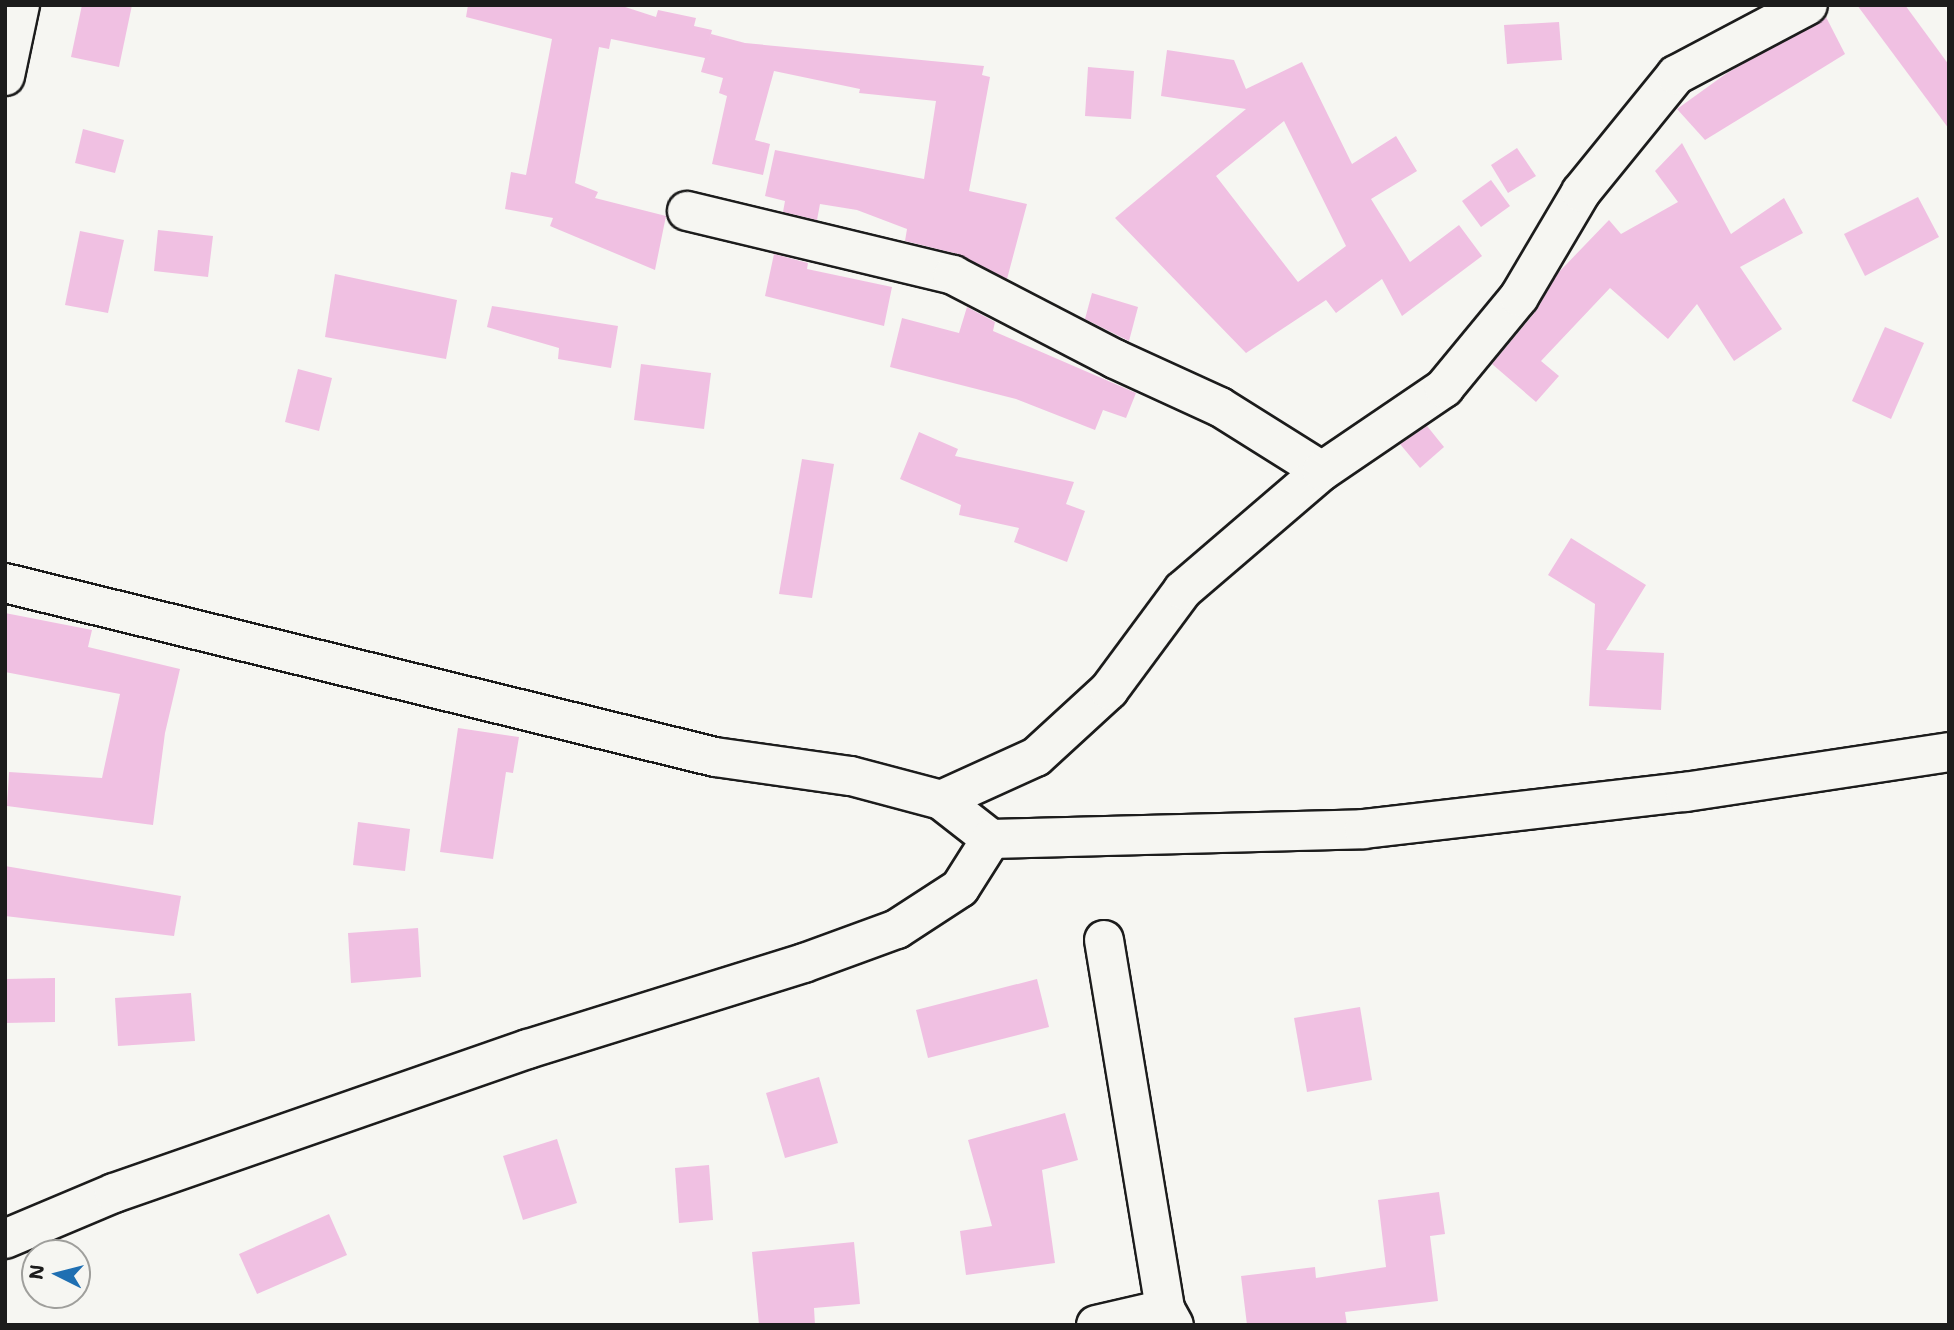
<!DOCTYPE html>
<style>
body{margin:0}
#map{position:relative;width:1954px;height:1330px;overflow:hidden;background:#f6f6f2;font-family:"Shantell Sans",sans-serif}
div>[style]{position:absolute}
.building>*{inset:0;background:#f0c0e2}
.roads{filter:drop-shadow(2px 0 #1c1c1c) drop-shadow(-2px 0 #1c1c1c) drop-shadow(0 2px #1c1c1c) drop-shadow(0 -2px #1c1c1c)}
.minor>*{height:38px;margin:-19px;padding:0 19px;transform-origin:19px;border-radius:19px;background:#f6f6f2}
span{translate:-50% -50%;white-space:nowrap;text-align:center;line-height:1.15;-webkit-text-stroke:5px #f6f6f2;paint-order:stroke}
.frame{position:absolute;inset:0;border:7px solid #1c1c1c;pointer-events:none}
.north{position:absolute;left:21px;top:1239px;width:70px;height:70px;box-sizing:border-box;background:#f6f6f2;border:2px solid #9f9f9c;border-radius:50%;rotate:276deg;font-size:19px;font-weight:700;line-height:28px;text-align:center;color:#1c1c1c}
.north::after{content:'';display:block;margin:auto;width:24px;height:32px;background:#1f6fb2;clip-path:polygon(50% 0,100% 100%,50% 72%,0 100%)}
</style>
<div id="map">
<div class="building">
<div style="clip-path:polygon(82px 5px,132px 5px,119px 67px,71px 57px)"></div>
<div style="clip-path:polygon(468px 5px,619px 5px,656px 17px,658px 10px,696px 18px,694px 26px,712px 30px,708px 45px,711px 34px,745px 43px,984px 66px,982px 75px,990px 77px,969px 191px,1027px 204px,1007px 279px,958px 254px,905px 241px,907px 229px,857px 210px,820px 204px,817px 220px,783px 212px,785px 201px,765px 196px,775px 150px,924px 179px,936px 101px,859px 93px,860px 89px,774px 71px,755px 140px,770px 144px,763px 175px,712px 164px,727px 96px,719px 93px,723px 78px,701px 72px,705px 58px,611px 39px,609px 49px,599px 47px,575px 183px,598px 192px,595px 198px,666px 216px,655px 270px,550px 226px,553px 218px,505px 209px,511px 172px,526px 175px,552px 39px,466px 17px)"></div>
<div style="clip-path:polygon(1857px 5px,1905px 5px,1949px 65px,1949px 129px)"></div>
<div style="clip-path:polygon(1826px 17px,1845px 54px,1798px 83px,1705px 140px,1677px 109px,1727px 73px)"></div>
<div style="clip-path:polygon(1559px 22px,1562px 60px,1507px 64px,1504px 25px)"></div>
<div style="clip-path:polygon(evenodd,1167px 50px,1234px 60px,1246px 89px,1302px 62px,1352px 164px,1396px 136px,1417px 171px,1371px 199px,1410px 262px,1459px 225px,1482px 256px,1402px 316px,1382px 279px,1336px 313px,1326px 300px,1246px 353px,1115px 218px,1246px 109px,1161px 96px,1167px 50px,1284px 121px,1346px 246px,1298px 282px,1216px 176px,1284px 121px)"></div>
<div style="clip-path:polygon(1088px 67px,1134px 71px,1131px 119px,1085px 116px)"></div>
<div style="clip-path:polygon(83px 129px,124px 140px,115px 173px,75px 163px)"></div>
<div style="clip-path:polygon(1682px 143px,1731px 234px,1784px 198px,1803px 233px,1740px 267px,1782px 329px,1734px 361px,1697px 304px,1668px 339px,1610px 288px,1541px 361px,1559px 376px,1536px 402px,1492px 364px,1536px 311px,1558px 273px,1609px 220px,1621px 234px,1678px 202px,1655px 171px)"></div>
<div style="clip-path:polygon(1517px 148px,1536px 176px,1508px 193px,1491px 165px)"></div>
<div style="clip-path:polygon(1491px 180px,1510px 206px,1481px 227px,1462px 201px)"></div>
<div style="clip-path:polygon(1918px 197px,1939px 237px,1865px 276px,1844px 234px)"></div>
<div style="clip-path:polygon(158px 230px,213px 236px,208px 277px,154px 271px)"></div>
<div style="clip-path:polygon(80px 231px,124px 240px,108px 313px,65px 305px)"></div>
<div style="clip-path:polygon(774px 254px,808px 263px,807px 269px,892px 287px,884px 326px,765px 296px)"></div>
<div style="clip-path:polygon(335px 274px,457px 300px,446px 359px,325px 337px)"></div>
<div style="clip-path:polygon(1092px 293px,1138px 307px,1129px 341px,1085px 319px)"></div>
<div style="clip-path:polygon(492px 306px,618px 326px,611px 368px,558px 359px,559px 348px,487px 327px)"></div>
<div style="clip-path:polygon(967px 307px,995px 322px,993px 331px,1136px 393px,1126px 418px,1103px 410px,1095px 430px,1016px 399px,890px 367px,902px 318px,959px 333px)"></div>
<div style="clip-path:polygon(1885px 327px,1924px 343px,1891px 419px,1852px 401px)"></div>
<div style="clip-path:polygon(641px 364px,711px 373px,704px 429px,634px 420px)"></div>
<div style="clip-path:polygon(298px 369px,332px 378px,319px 431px,285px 422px)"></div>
<div style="clip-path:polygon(1427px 426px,1444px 447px,1420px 468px,1400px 444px)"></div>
<div style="clip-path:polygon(919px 432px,958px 449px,955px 456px,1074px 482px,1066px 504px,1085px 511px,1067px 562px,1014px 542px,1019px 528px,959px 515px,961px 505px,900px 479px)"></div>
<div style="clip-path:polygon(802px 459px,834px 464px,812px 598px,779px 594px)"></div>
<div style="clip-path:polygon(1571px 538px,1646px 585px,1606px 650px,1664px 653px,1661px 710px,1589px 706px,1595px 604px,1548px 575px)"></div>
<div style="clip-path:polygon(5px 613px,92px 630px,88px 647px,180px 669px,165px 733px,153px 825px,7px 806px,9px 772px,102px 778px,120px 694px,5px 672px)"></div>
<div style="clip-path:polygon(458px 728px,519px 737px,513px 773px,506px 772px,493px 859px,440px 852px)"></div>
<div style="clip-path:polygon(358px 822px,410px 829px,405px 871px,353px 865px)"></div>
<div style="clip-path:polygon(5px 866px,181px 896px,174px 936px,5px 916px)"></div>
<div style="clip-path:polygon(418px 928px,421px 977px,351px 983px,348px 933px)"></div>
<div style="clip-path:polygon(55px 978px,55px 1022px,5px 1023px,5px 979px)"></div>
<div style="clip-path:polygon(1037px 979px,1049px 1027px,928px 1058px,916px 1010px)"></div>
<div style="clip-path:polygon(191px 993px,195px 1041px,118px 1046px,115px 998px)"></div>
<div style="clip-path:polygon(1360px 1007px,1372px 1080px,1307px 1092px,1294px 1018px)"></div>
<div style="clip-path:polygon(819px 1077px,838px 1143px,785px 1158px,766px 1093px)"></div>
<div style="clip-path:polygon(1065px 1113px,1078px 1160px,1042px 1170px,1055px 1263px,966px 1275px,960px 1231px,992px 1226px,968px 1140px)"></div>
<div style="clip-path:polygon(557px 1139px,577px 1203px,523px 1220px,503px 1156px)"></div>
<div style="clip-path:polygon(709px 1165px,713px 1220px,679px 1223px,675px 1168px)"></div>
<div style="clip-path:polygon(1439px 1192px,1445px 1234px,1430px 1236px,1438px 1301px,1345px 1312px,1347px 1325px,1247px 1325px,1241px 1276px,1315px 1267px,1316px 1278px,1386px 1267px,1378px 1200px)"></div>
<div style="clip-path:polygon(329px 1214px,347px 1255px,257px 1294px,239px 1254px)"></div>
<div style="clip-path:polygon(854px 1242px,860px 1304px,814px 1308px,815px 1325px,759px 1325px,752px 1252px)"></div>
</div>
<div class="roads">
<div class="minor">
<div style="left:5px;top:76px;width:73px;rotate:-78.1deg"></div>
<div style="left:687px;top:211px;width:274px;rotate:13.5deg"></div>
<div style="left:953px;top:275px;width:182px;rotate:27.4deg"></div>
<div style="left:1115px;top:359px;width:115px;rotate:24.6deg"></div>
<div style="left:1220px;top:407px;width:120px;rotate:32.1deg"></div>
<div style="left:5px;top:583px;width:731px;rotate:13.77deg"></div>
<div style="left:715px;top:757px;width:137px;rotate:8deg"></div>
<div style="left:851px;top:776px;width:93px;rotate:14.9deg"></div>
<div style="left:941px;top:800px;width:63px;rotate:38deg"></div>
<div style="left:991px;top:839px;width:373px;rotate:-1.5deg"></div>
<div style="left:1364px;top:829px;width:323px;rotate:-6.6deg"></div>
<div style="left:1685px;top:792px;width:267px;rotate:-8.6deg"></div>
<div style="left:941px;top:800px;width:104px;rotate:-24.4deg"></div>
<div style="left:1036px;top:757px;width:99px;rotate:-42.5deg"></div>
<div style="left:1109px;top:690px;width:124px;rotate:-53.5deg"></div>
<div style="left:1183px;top:590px;width:183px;rotate:-40.6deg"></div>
<div style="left:1322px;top:471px;width:148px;rotate:-34.2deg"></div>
<div style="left:1444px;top:388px;width:118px;rotate:-50.5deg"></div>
<div style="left:1519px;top:297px;width:122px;rotate:-59.4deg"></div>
<div style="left:1581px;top:192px;width:151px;rotate:-50.9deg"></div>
<div style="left:1676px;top:75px;width:149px;rotate:-27.9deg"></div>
<div style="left:1104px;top:940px;width:374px;rotate:80.6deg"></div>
<div style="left:1165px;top:1309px;width:18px;rotate:61deg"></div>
<div style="left:5px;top:1239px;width:118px;rotate:-22.9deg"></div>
<div style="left:114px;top:1193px;width:438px;rotate:-19.2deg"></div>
<div style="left:528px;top:1049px;width:289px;rotate:-17.3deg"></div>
<div style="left:804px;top:963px;width:99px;rotate:-20.1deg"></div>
<div style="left:897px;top:929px;width:75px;rotate:-33.1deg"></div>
<div style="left:960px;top:888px;width:58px;rotate:-57.7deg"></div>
<div style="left:1096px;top:1325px;width:71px;rotate:-13.1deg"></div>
</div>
</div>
<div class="frame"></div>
<div class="north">N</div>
</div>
